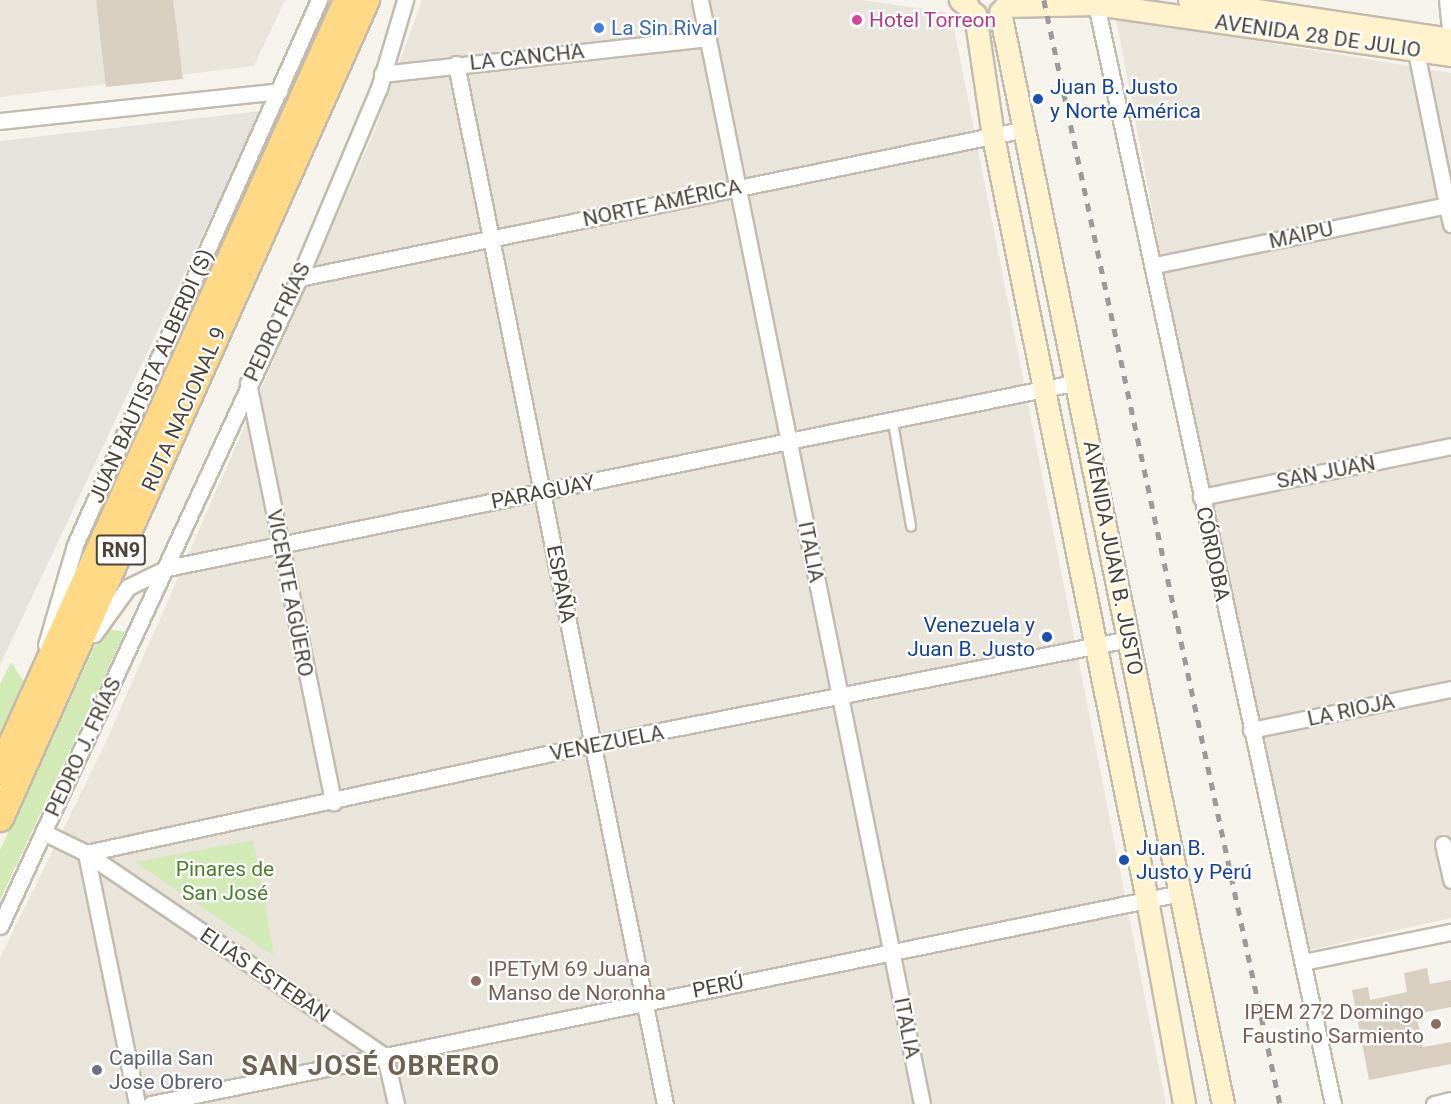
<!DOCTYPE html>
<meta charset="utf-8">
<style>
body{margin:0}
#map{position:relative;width:1451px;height:1104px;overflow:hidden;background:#f6f3ec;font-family:Roboto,sans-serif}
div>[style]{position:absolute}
.residential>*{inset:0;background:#eae5da}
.industrial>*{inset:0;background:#e6e2dd}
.green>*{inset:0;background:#d2eab5}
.building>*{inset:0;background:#d8cfc1}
.roads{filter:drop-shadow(2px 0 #c2bbae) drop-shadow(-2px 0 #c2bbae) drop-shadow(0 2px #c2bbae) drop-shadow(0 -2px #c2bbae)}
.service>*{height:8px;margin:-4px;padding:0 4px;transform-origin:4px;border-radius:4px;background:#fff}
.minor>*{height:15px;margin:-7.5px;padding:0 7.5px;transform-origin:7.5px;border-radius:7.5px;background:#fff}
.secondary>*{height:21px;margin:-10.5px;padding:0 10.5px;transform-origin:10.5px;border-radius:10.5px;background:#fff3cd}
.trunk>*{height:26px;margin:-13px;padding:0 13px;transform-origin:13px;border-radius:13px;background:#ffd985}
.rail>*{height:4.5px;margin-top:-2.25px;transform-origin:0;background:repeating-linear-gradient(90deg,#9a9a9a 0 8px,transparent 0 16px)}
.dots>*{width:16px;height:16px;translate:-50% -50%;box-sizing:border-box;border:3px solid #fff;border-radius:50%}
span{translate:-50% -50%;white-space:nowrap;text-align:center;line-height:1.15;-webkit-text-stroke:4.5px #fff;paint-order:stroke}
.shield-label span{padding:2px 4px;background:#fff;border:2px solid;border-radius:4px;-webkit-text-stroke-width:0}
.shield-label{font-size:20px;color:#4b4439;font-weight:700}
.hotel-label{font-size:21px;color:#b23c85}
.left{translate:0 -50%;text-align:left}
.shop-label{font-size:21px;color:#366cbe}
.street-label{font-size:21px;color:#4b4439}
.transit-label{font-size:21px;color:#164399}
.right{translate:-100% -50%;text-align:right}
.park-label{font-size:21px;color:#4a7f2a}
.education-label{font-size:21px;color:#785e54}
.worship-label{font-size:21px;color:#5b616d}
.district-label{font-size:27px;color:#6e6250;font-weight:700;letter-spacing:1.5px}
</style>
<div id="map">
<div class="residential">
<div style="clip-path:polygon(0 0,285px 0,254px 66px,0 97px)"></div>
<div style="clip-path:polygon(422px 0,862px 0,951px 13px,1166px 1104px,0 1104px,0 958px,105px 744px,374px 132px)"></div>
<div style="clip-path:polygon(1116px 18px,1451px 73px,1451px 918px,1292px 954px)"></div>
</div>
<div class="industrial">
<div style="clip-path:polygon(261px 111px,0 665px,0 141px)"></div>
</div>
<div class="green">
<div style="clip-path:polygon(103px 628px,125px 632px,0 900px,0 850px)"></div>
<div style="clip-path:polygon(11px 662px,26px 685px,0 742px,0 684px)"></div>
<div style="clip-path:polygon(253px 840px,274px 956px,135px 862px)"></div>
</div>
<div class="building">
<div style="clip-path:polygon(96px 0,173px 0,183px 79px,106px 87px)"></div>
<div style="clip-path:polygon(1427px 968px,1430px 984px,1451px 980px,1451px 1007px,1416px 1014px,1423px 1047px,1451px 1042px,1451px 1064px,1369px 1080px,1352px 990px,1368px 987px,1370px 1000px,1407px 992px,1404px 973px)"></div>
</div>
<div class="roads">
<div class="service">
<div style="left:893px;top:423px;width:105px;rotate:80.1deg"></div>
</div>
<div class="minor">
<div style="left:700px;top:0;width:1126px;rotate:78.63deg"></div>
<div style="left:1447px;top:0;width:39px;rotate:84deg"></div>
<div style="left:1096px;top:4px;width:1125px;rotate:77.84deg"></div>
<div style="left:1414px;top:42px;width:186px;rotate:78.5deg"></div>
<div style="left:456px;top:64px;width:1061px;rotate:78.64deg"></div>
<div style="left:382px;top:74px;width:328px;rotate:-6.3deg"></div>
<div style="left:0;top:121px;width:281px;rotate:-6.1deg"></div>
<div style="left:1155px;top:265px;width:298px;rotate:-11.6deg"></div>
<div style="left:299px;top:278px;width:742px;rotate:-11.58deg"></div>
<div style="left:248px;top:383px;width:428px;rotate:78.5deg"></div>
<div style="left:1201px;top:497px;width:255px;rotate:-11.5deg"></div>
<div style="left:94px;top:634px;width:58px;rotate:-54.1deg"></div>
<div style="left:128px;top:587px;width:43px;rotate:-26deg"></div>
<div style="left:167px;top:568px;width:930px;rotate:-11.54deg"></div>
<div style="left:46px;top:645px;width:104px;rotate:-73.8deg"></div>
<div style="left:75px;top:545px;width:597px;rotate:-65.88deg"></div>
<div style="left:1251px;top:730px;width:204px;rotate:-11.6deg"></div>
<div style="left:43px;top:832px;width:48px;rotate:26deg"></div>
<div style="left:86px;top:853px;width:361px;rotate:34.2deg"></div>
<div style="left:385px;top:1056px;width:49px;rotate:77.1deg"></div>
<div style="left:1443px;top:844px;width:37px;rotate:77deg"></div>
<div style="left:86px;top:853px;width:519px;rotate:-12.13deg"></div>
<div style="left:593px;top:744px;width:546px;rotate:-11.08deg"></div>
<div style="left:86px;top:853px;width:256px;rotate:78.5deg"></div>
<div style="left:0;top:926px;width:714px;rotate:-65.23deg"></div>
<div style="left:299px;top:278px;width:206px;rotate:-67.2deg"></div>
<div style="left:379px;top:88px;width:92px;rotate:-73.5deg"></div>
<div style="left:1303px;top:962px;width:151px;rotate:-11.5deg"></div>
<div style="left:151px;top:1104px;width:1051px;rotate:-11.58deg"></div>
<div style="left:1434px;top:1104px;width:17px;rotate:-13deg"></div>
</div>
<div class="secondary">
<div style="left:960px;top:0;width:10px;rotate:37deg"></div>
<div style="left:1189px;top:0;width:265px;rotate:8.5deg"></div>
<div style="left:1005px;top:6px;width:91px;rotate:-1.3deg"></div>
<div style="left:1096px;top:4px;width:359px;rotate:8.2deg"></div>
<div style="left:1000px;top:12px;width:1115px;rotate:78.46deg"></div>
<div style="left:975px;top:14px;width:123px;rotate:81.6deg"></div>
<div style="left:993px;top:136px;width:779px;rotate:78.6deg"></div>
<div style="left:1147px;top:900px;width:207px;rotate:79.7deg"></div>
</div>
<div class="trunk">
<div style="left:0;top:771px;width:842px;rotate:-65.75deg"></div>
<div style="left:0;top:818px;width:896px;rotate:-65.89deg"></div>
</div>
</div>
<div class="rail">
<div style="left:1044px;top:0;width:1129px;rotate:77.93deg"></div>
</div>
<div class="dots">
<div style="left:857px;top:20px;background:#d1479c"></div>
<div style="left:599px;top:28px;background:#3f7fe0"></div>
<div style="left:1038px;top:99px;background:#1a4fb4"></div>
<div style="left:1047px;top:637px;background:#1a4fb4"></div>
<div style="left:1124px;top:860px;background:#1a4fb4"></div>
<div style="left:476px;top:981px;background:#8d6e63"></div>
<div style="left:1436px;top:1024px;background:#8d6e63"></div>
<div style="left:97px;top:1070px;background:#6b7280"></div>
</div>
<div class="shield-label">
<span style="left:121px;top:550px">RN9</span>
</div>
<div class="hotel-label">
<span class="left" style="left:869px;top:20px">Hotel Torreon</span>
</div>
<div class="shop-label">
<span class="left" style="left:611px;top:28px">La Sin Rival</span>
</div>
<div class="street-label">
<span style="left:1318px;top:36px;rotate:8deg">AVENIDA 28 DE JULIO</span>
<span style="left:527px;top:57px;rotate:-6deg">LA CANCHA</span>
<span style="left:662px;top:203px;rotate:-12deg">NORTE AMÉRICA</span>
<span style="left:1301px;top:235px;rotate:-12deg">MAIPU</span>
<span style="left:277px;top:322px;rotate:-65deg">PEDRO FRÍAS</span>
<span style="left:151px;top:376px;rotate:-66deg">JUAN BAUTISTA ALBERDI (S)</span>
<span style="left:184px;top:409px;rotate:-66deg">RUTA NACIONAL 9</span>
<span style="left:1326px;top:472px;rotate:-11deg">SAN JUAN</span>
<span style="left:543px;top:492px;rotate:-11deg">PARAGUAY</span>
<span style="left:811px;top:552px;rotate:79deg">ITALIA</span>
<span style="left:1213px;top:554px;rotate:78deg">CÓRDOBA</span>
<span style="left:1113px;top:558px;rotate:79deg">AVENIDA JUAN B. JUSTO</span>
<span style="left:561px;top:584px;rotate:79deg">ESPAÑA</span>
<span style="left:290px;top:593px;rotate:79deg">VICENTE AGÜERO</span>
<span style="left:1351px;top:710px;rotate:-12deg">LA RIOJA</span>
<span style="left:607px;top:743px;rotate:-11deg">VENEZUELA</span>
<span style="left:83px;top:747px;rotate:-65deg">PEDRO J. FRÍAS</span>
<span style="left:265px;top:975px;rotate:34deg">ELIAS ESTEBAN</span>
<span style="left:718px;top:986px;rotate:-11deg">PERÚ</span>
<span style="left:907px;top:1028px;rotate:79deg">ITALIA</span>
</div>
<div class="transit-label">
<span class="left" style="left:1050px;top:99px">Juan B. Justo<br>y Norte América</span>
<span class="right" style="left:1035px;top:637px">Venezuela y<br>Juan B. Justo</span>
<span class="left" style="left:1136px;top:860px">Juan B.<br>Justo y Perú</span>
</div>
<div class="park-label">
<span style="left:225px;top:881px">Pinares de<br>San José</span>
</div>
<div class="education-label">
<span class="left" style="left:488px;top:981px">IPETyM 69 Juana<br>Manso de Noronha</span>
<span class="right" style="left:1424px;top:1024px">IPEM 272 Domingo<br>Faustino Sarmiento</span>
</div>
<div class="worship-label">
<span class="left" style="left:109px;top:1070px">Capilla San<br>Jose Obrero</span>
</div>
<div class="district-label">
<span style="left:371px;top:1067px">SAN JOSÉ OBRERO</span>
</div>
</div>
